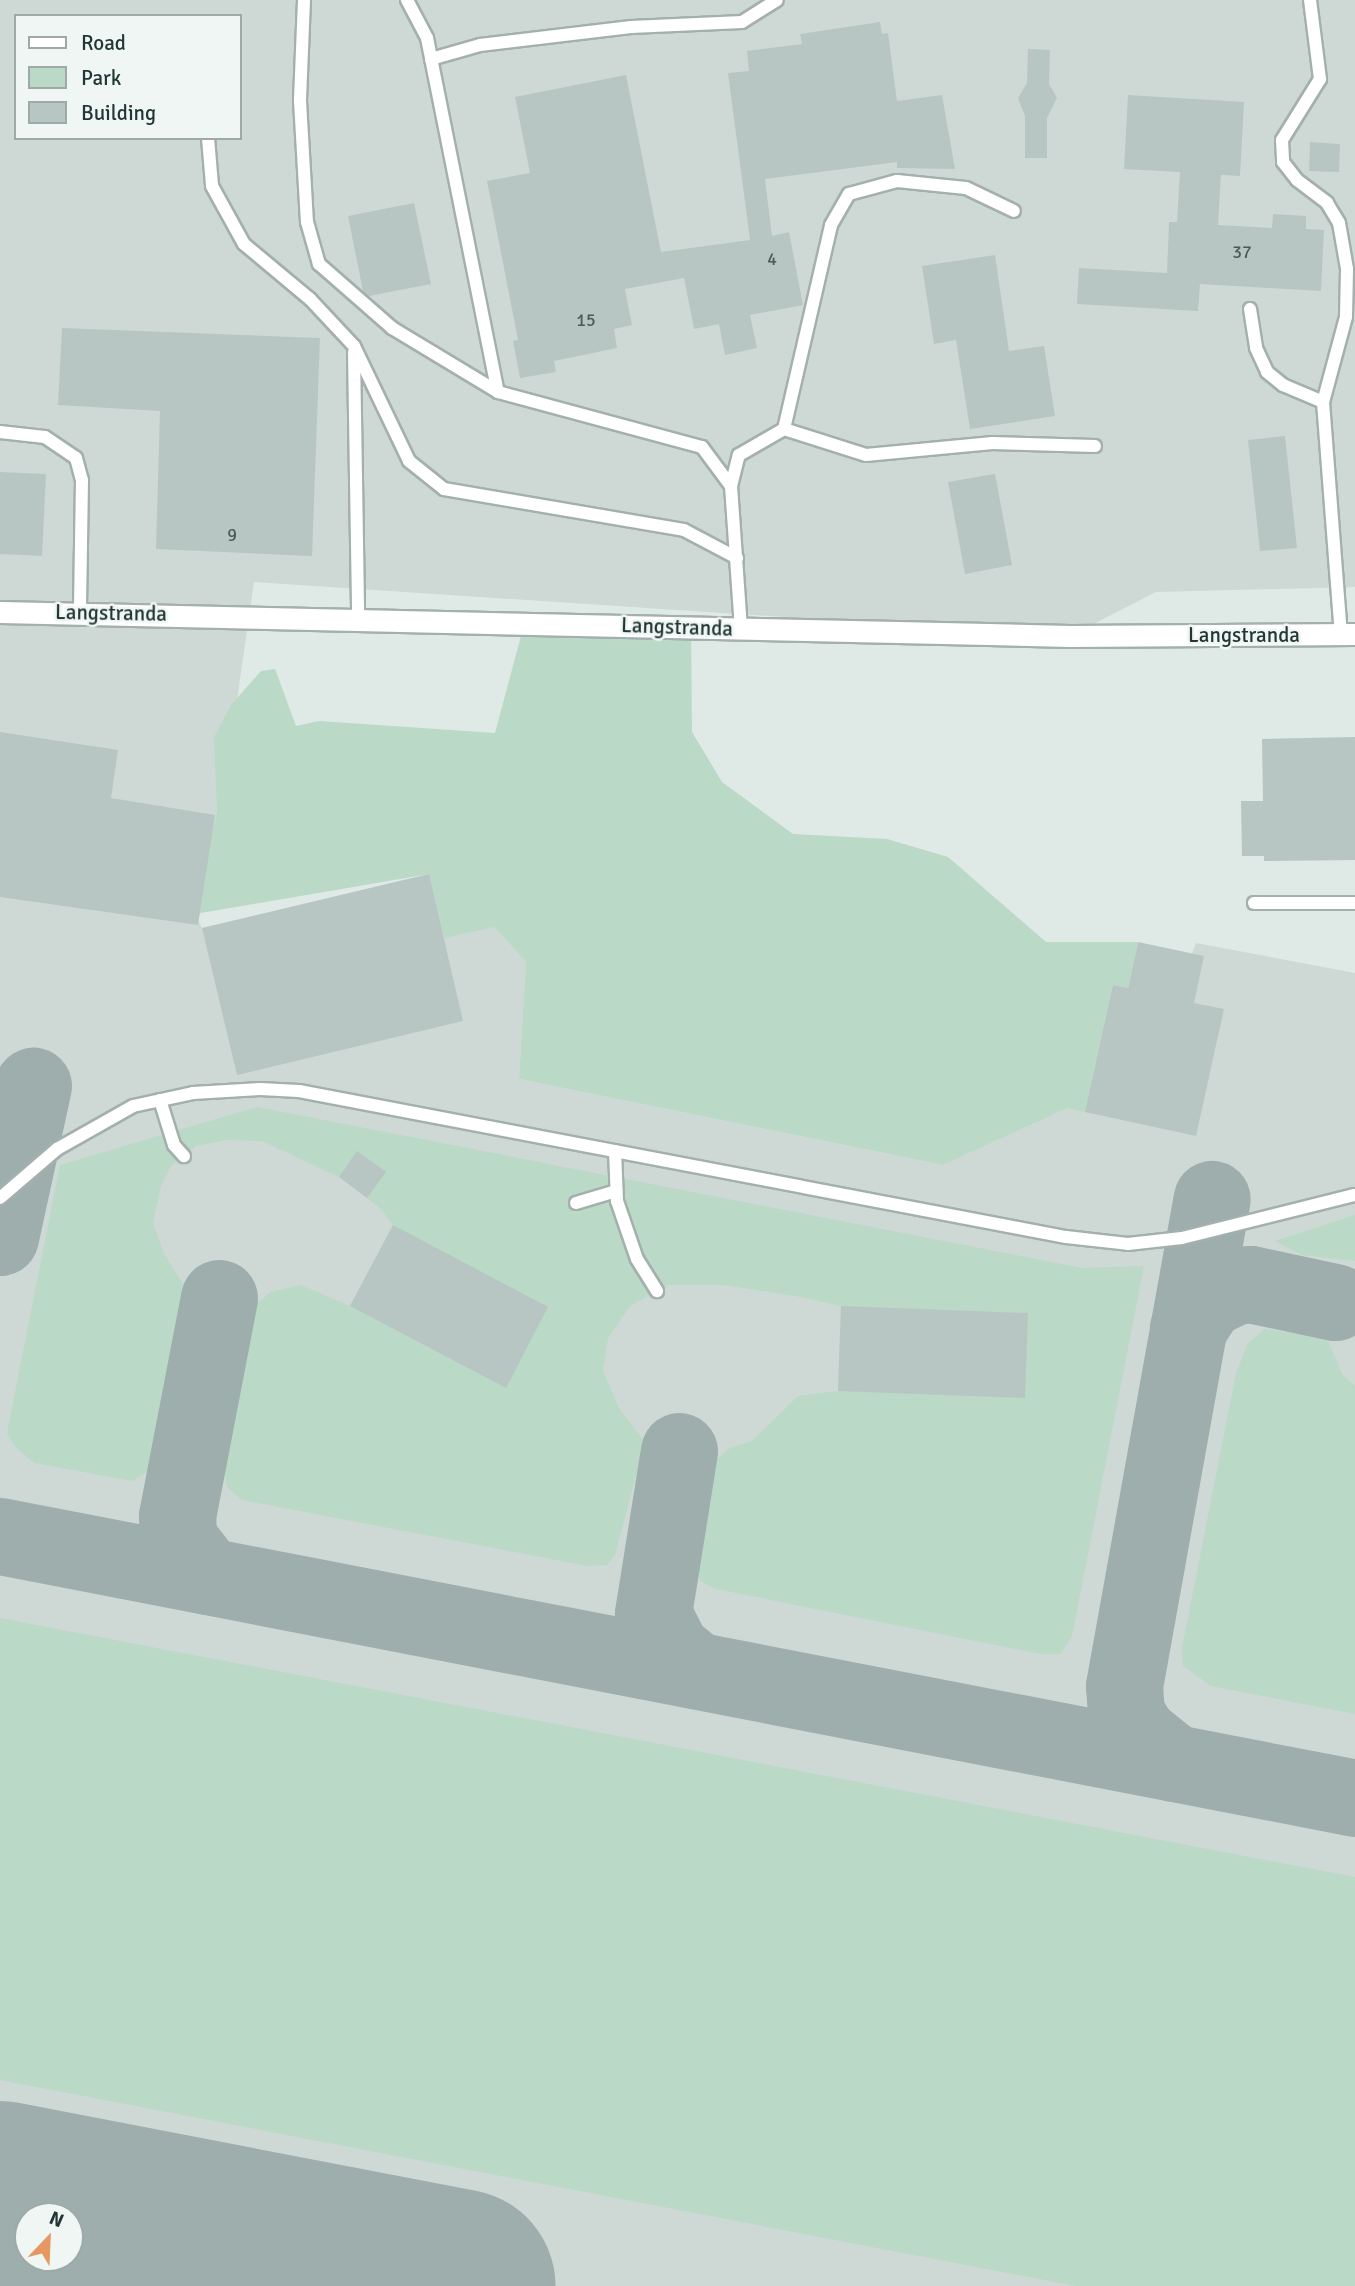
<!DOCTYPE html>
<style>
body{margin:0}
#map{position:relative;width:1355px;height:2286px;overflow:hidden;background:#dfe9e6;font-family:Signika,sans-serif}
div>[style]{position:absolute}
.built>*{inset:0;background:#ced9d6}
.green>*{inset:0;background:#bad9c7}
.taxiway>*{height:77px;margin:-38.5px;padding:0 38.5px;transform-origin:38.5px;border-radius:38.5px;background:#9eaeac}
.runway>*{height:194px;margin:-97px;padding:0 97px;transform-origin:97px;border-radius:97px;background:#9eaeac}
.building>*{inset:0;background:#b8c6c3}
.roads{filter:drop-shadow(2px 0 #a3b0ad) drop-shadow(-2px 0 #a3b0ad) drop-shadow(0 2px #a3b0ad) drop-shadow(0 -2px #a3b0ad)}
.service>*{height:12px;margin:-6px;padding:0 6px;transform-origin:6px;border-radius:6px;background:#fff}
.tertiary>*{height:21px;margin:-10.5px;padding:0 10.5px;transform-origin:10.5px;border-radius:10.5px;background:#fff}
span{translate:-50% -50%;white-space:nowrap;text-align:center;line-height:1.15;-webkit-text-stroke:5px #eff6f4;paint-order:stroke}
.number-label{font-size:18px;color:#485b58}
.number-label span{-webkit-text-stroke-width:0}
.street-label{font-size:21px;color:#223735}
.legend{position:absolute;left:14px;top:14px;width:228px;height:126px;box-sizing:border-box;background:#eff6f4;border:2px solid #9daaa8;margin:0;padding:9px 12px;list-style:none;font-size:21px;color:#223735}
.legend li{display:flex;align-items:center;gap:14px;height:35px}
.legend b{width:35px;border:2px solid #9daaa8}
.north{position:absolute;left:14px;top:2202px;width:70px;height:70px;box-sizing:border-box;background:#eff6f4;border:2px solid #9daaa8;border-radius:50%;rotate:23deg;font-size:19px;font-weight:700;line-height:28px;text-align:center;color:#223735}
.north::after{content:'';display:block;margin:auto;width:24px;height:32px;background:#e59862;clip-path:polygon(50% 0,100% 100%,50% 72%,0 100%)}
</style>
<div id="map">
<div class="built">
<div style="clip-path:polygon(evenodd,0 0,1355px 0,1355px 587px,1156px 592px,1070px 636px,254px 582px,230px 749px,195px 914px,202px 928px,429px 874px,494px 927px,526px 962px,519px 1079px,943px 1165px,1068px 1108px,1113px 985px,1128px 988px,1192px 954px,1196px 943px,1355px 973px,1355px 2286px,0 2286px,0 0,16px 16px,240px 16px,240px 138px,16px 138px,16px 16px,0 0,28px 2216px,70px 2216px,70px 2258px,28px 2258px,28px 2216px)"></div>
</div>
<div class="green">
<div style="clip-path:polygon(525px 621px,691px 628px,692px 732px,722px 782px,793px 834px,887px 839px,948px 857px,1046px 942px,1138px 942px,1128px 988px,1113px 985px,1085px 1112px,1068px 1108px,943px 1165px,519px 1079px,526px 962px,494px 927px,444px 938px,429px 874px,195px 914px,217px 810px,214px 737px,231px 705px,261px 671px,275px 669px,296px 726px,319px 721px,495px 733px)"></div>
<div style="clip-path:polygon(257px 1107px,1082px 1268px,1144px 1266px,1072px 1636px,1061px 1654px,1041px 1654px,716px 1589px,700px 1581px,695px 1570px,715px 1461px,730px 1448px,752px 1441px,798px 1396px,838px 1391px,841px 1306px,801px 1297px,725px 1285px,668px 1285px,630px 1306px,608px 1338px,603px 1371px,620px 1410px,645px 1442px,615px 1555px,607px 1565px,588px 1566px,242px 1500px,227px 1487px,223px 1469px,255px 1305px,271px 1292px,301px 1285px,350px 1306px,393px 1225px,379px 1207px,339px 1177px,262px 1141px,226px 1140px,196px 1146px,170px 1167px,161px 1186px,153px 1222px,164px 1254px,187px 1291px,151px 1470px,132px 1481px,35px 1463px,16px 1448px,7px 1433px,60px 1165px)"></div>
<div style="clip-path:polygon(1355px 1215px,1355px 1261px,1302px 1255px,1275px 1241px)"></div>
<div style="clip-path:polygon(1265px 1329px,1327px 1338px,1342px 1374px,1355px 1386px,1355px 1714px,1211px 1686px,1183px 1666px,1182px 1648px,1236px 1373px,1248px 1343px)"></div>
<div style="clip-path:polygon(0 1618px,1355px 1877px,1355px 2286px,1076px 2286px,0 2080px)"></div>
</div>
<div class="taxiway">
<div style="left:0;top:1237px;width:155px;rotate:-77.7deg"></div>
<div style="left:1188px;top:1328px;width:33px;rotate:-57deg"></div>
<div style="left:1206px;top:1300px;width:32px;rotate:-26deg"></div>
<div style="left:1235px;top:1286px;width:15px;rotate:-8deg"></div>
<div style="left:1250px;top:1284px;width:87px;rotate:12deg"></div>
<div style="left:679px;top:1451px;width:165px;rotate:99.1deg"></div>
<div style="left:653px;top:1614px;width:40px;rotate:63.4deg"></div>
<div style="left:671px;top:1650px;width:32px;rotate:39deg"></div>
<div style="left:0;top:1536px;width:1380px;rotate:10.94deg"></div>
<div style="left:207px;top:1576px;width:47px;rotate:-128.1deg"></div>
<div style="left:178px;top:1539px;width:23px;rotate:-92deg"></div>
<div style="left:177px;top:1516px;width:222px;rotate:-79.1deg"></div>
<div style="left:1174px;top:1763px;width:45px;rotate:-141.3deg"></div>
<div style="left:1139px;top:1735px;width:25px;rotate:-122deg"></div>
<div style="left:1126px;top:1714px;width:28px;rotate:-94deg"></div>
<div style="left:1124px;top:1686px;width:495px;rotate:-79.8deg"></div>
</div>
<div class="runway">
<div style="left:0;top:2198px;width:467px;rotate:10.9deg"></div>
</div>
<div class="building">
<div style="clip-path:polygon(880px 22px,882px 34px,888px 33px,897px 101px,942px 95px,955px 169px,897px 168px,897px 162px,765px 179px,772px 236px,789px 232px,803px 305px,750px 315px,757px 348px,725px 355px,719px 324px,694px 329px,684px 278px,625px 289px,632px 325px,614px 329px,617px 348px,554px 361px,556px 372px,520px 378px,513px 341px,518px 340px,487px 181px,530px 173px,515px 97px,626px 75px,661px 252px,750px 240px,728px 73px,749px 71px,747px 51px,802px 44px,800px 34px)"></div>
<div style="clip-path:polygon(1028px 49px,1050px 50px,1049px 84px,1057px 98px,1047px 118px,1047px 158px,1025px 158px,1025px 116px,1018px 98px,1027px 83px)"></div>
<div style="clip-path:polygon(1128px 95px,1244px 102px,1240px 176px,1221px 175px,1218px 225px,1272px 228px,1273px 214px,1306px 216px,1306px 229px,1324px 230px,1321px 291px,1200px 284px,1198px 311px,1077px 304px,1079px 268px,1167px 273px,1169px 222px,1177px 222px,1180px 172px,1124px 169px)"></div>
<div style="clip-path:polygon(1310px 142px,1340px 144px,1339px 172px,1309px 171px)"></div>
<div style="clip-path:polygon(414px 203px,431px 284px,369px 296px,363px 291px,348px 216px)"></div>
<div style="clip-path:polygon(995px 255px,1009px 351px,1044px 346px,1055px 416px,970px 429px,956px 340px,934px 344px,922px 266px)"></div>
<div style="clip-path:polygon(62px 328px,320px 338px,312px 556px,156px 549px,160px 411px,58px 405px)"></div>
<div style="clip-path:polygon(1285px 436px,1297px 548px,1260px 551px,1248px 440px)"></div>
<div style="clip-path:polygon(0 472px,46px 474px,42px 556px,0 554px)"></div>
<div style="clip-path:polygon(995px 474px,1012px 565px,965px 574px,948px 482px)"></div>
<div style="clip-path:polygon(0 732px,118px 750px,111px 798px,215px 815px,198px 925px,0 897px)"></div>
<div style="clip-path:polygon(1355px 737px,1355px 860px,1264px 861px,1264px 856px,1242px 856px,1241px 801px,1263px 801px,1262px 739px)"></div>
<div style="clip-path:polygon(429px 874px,463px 1021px,237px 1075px,202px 928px)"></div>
<div style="clip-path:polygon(1138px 942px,1204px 956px,1194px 1003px,1224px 1009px,1196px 1136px,1085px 1112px,1113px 985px,1128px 988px)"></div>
<div style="clip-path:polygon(357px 1151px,386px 1172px,367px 1198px,339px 1177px)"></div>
<div style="clip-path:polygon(393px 1225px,548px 1307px,506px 1388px,350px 1306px)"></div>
<div style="clip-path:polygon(841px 1306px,1028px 1313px,1025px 1398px,838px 1391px)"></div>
</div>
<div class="roads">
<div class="service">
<div style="left:304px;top:0;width:101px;rotate:92.3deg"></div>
<div style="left:300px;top:101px;width:121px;rotate:86.7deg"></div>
<div style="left:307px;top:222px;width:44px;rotate:74.1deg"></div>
<div style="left:319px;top:264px;width:97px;rotate:41.2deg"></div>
<div style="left:392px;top:328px;width:124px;rotate:31.1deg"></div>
<div style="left:498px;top:392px;width:211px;rotate:15.1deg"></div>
<div style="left:702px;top:447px;width:49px;rotate:53.4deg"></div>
<div style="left:407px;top:0;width:43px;rotate:62.2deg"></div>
<div style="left:427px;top:38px;width:361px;rotate:78.7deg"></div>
<div style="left:1310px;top:0;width:80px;rotate:82.8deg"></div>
<div style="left:1320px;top:79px;width:72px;rotate:121.9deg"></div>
<div style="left:1282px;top:140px;width:22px;rotate:87deg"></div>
<div style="left:1283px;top:162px;width:23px;rotate:52deg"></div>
<div style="left:1297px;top:180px;width:38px;rotate:37deg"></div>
<div style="left:1327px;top:203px;width:23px;rotate:59deg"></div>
<div style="left:1339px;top:223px;width:47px;rotate:80.1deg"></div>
<div style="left:1347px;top:269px;width:48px;rotate:91.2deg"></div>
<div style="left:1346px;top:317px;width:88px;rotate:105.1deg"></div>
<div style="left:1323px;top:402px;width:233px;rotate:85.6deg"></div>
<div style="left:431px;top:59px;width:51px;rotate:-15.9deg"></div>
<div style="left:480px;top:45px;width:152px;rotate:-6.8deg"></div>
<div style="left:631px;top:27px;width:111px;rotate:-2.6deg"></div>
<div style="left:742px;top:22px;width:41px;rotate:-32.2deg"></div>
<div style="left:208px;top:138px;width:48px;rotate:85.2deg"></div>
<div style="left:212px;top:186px;width:66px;rotate:61.1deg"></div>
<div style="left:244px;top:244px;width:86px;rotate:39.8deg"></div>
<div style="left:310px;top:299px;width:64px;rotate:46.9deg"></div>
<div style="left:354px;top:346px;width:127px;rotate:64.4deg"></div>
<div style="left:409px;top:461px;width:45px;rotate:38.7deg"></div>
<div style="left:444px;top:489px;width:243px;rotate:9.7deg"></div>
<div style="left:684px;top:530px;width:60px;rotate:27.8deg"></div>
<div style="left:1250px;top:309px;width:39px;rotate:81deg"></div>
<div style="left:1256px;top:348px;width:26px;rotate:65deg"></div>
<div style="left:1267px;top:372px;width:21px;rotate:39deg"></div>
<div style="left:1283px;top:385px;width:43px;rotate:23deg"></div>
<div style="left:354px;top:352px;width:265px;rotate:89.1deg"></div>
<div style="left:784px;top:429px;width:209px;rotate:-77deg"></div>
<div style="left:831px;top:225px;width:36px;rotate:-60deg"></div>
<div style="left:849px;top:194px;width:50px;rotate:-15.2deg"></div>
<div style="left:897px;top:181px;width:69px;rotate:5.8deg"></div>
<div style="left:966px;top:188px;width:53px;rotate:25.6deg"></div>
<div style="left:0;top:432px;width:45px;rotate:6.3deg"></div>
<div style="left:45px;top:437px;width:37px;rotate:34deg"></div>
<div style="left:76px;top:458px;width:23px;rotate:75deg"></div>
<div style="left:82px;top:480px;width:133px;rotate:90.9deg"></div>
<div style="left:741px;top:629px;width:143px;rotate:-94deg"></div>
<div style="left:731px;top:486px;width:32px;rotate:-76deg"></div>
<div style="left:739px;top:455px;width:52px;rotate:-30deg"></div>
<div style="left:784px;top:429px;width:86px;rotate:17.6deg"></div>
<div style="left:866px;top:455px;width:127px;rotate:-5.4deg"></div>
<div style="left:992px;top:443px;width:103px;rotate:1.7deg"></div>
<div style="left:1254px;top:903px;width:101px"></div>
<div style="left:160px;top:1100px;width:47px;rotate:72.7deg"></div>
<div style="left:174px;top:1145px;width:15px;rotate:48deg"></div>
<div style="left:615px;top:1151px;width:50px;rotate:87.7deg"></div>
<div style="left:617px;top:1201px;width:61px;rotate:71deg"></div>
<div style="left:637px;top:1259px;width:38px;rotate:58deg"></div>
<div style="left:0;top:1198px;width:75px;rotate:-40.7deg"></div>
<div style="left:57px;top:1149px;width:87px;rotate:-29.5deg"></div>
<div style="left:133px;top:1106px;width:61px;rotate:-12.2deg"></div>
<div style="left:193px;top:1093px;width:67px;rotate:-3.4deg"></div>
<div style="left:260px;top:1089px;width:39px;rotate:3deg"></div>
<div style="left:299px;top:1091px;width:781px;rotate:10.78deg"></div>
<div style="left:1066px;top:1237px;width:62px;rotate:6.4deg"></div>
<div style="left:1128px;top:1244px;width:54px;rotate:-6.3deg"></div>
<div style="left:1182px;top:1238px;width:178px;rotate:-14deg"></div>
<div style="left:576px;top:1203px;width:42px;rotate:-16.7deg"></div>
</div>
<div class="tertiary">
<div style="left:0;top:612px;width:1070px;rotate:1.28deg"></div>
<div style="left:1070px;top:636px;width:285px;rotate:-0.4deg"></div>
</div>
</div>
<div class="number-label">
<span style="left:1242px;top:252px">37</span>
<span style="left:772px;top:259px">4</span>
<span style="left:586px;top:320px">15</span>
<span style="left:232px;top:535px">9</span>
</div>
<div class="street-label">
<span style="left:111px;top:613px;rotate:1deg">Langstranda</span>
<span style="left:677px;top:627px;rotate:2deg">Langstranda</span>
<span style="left:1244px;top:635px">Langstranda</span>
</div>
<ul class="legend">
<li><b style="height:9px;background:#fff"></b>Road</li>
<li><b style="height:19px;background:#bad9c7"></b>Park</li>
<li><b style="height:19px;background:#b8c6c3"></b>Building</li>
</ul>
<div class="north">N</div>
</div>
